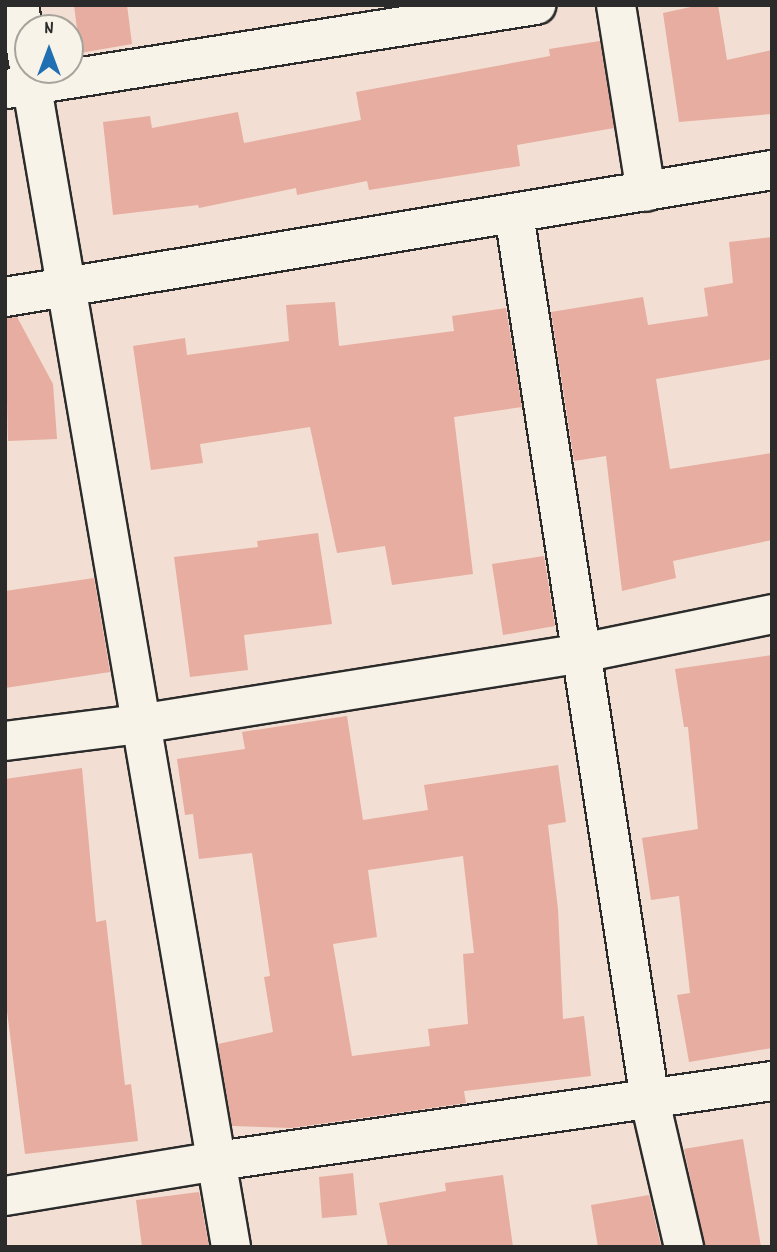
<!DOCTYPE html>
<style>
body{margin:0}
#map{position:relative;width:777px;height:1252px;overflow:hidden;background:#f2ded2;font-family:Dekko,sans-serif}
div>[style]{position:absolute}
.building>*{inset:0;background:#e6ada0}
.roads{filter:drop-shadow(2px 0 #2b2b2b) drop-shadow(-2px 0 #2b2b2b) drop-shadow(0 2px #2b2b2b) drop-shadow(0 -2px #2b2b2b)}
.minor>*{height:38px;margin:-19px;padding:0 19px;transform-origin:19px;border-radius:19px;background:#f7f3e8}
span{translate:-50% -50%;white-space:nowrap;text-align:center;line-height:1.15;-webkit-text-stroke:5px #f7f3e8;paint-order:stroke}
.frame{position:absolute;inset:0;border:7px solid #2b2b2b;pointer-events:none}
.north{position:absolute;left:14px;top:14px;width:70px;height:70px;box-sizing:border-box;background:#f7f3e8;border:2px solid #a5a39c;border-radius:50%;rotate:0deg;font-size:19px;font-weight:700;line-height:28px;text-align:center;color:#2b2b2b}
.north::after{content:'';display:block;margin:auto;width:24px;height:32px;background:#1f6fb2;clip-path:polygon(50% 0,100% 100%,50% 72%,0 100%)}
</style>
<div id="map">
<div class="building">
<div style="clip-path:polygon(74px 5px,127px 5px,132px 44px,80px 53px)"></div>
<div style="clip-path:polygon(700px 5px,718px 5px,727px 60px,772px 50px,772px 114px,679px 122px,663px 13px)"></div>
<div style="clip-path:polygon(600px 41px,614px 128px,517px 145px,520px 166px,369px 190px,367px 181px,297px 195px,296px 188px,199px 208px,198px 205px,113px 215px,103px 122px,150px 116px,152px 128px,238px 112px,244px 143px,361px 120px,356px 92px,550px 56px,549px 49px)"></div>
<div style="clip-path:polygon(772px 237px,772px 359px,656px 379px,670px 469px,772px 453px,772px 540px,673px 561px,676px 578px,622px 591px,606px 456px,574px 461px,551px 312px,643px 297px,648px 325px,708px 316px,704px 288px,733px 283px,729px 242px)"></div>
<div style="clip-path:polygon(335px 302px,339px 346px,454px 331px,452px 316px,506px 308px,522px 407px,454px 417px,473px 574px,392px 585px,385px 546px,337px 553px,310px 427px,200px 444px,203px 463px,151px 470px,133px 346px,185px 338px,187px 355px,289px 341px,286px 305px)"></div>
<div style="clip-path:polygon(17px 317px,53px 384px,57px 439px,8px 441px,5px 318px)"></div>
<div style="clip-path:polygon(318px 533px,332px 624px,244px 635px,248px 670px,190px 677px,174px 557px,258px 547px,257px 541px)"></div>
<div style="clip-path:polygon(544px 556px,555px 626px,503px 635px,492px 564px)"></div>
<div style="clip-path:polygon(94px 578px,110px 672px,5px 688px,5px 591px)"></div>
<div style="clip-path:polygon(772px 655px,772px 1048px,689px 1062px,677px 995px,690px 993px,679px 896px,651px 900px,642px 838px,698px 829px,688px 727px,684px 727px,675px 669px)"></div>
<div style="clip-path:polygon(evenodd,347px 716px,363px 820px,428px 810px,424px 785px,558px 765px,566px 822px,548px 825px,558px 909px,563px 1019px,584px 1016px,591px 1076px,464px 1091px,466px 1103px,292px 1128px,232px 1126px,218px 1044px,273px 1032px,264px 977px,270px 976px,252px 853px,199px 859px,193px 814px,185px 815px,177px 759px,245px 749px,242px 732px,347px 716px,463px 856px,474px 953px,463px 954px,468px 1024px,428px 1029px,430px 1046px,352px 1056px,333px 944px,377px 937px,368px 870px,463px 856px)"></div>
<div style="clip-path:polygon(82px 768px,96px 922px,106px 920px,125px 1085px,131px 1084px,138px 1141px,25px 1154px,5px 995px,5px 779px)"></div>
<div style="clip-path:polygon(743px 1139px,761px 1247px,705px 1247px,684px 1149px)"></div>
<div style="clip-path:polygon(353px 1173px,357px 1215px,322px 1218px,319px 1177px)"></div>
<div style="clip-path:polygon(503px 1175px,513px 1247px,388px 1247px,379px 1203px,446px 1191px,445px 1183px)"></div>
<div style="clip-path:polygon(199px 1192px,209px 1247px,142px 1247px,136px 1200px)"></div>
<div style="clip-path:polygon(649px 1195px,661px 1246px,598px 1247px,591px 1205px)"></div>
</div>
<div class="roads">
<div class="minor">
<div style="left:19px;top:5px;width:57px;rotate:80.9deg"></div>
<div style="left:616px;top:5px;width:189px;rotate:80.9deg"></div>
<div style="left:29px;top:70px;width:1194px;rotate:80.26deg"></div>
<div style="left:6px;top:89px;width:537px;rotate:-9.01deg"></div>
<div style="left:514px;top:214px;width:897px;rotate:81.28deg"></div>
<div style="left:650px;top:1101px;width:150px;rotate:76.9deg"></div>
<div style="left:5px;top:297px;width:777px;rotate:-9.4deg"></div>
<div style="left:5px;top:741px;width:135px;rotate:-7.2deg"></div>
<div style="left:139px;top:724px;width:448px;rotate:-9.1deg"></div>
<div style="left:581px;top:653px;width:195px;rotate:-11.5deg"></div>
<div style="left:5px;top:1196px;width:215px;rotate:-9.4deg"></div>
<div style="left:217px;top:1161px;width:561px;rotate:-8.2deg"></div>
</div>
</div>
<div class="frame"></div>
<div class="north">N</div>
</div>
